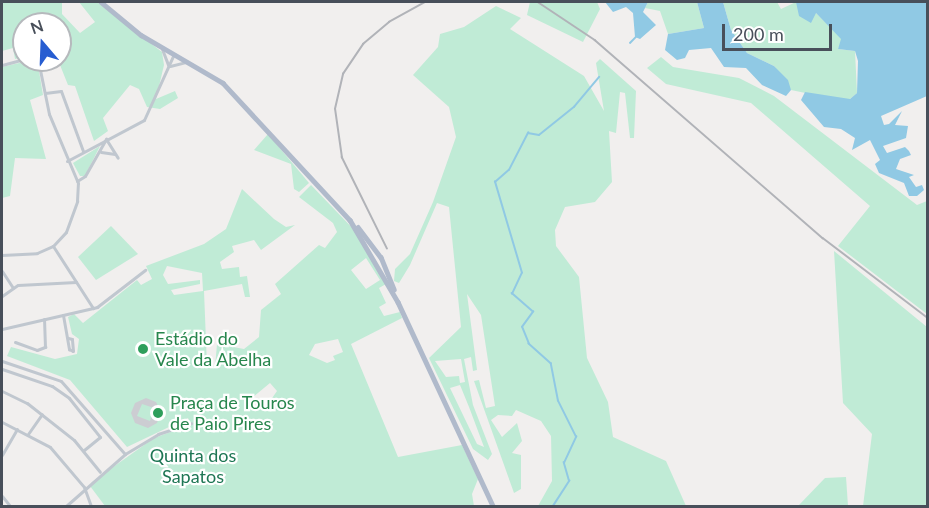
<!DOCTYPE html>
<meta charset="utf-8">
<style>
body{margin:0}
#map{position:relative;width:929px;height:508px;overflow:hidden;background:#f1efee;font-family:Lato,sans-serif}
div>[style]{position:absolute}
.green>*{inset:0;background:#c0ebd6}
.water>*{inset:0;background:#90c9e4}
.stream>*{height:1.5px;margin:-0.75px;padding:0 0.75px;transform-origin:0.75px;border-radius:0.75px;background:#90c9e4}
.building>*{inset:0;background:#cccdd2}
.street>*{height:3px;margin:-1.5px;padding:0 1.5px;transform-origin:1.5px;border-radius:1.5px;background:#c0c7cf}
.primary>*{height:4.5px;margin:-2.25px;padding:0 2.25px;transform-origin:2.25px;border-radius:2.25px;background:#b0bacb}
.rail>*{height:1.5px;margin:-0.75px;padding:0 0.75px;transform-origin:0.75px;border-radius:0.75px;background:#b1b3b8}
.dots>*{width:16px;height:16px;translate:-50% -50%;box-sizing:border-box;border:3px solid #fff;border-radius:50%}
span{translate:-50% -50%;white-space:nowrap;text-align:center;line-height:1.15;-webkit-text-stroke:4.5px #fff;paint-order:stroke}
.leisure-label{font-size:18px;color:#27864d}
.left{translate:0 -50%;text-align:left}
.park-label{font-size:18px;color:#1e7654}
.frame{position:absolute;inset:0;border:3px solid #484f5a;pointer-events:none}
.north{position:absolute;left:12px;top:12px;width:60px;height:60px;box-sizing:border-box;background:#fff;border:2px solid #b6b9bd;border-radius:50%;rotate:341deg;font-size:16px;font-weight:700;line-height:24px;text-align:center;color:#484f5a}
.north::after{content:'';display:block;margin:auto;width:21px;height:27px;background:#275dd1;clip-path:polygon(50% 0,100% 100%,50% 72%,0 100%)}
.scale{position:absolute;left:722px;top:24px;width:110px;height:27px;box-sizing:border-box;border:3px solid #484f5a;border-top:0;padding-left:8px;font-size:18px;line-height:21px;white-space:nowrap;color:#484f5a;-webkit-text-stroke:4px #fff;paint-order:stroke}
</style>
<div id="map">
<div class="green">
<div style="clip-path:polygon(2px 2px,62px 2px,62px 14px,80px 33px,95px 22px,79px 2px,97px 2px,162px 52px,164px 65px,156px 99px,175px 91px,178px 98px,160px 109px,147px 107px,139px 89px,130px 85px,103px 118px,108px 131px,94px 141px,75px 86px,68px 85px,58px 60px,60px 24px,24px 24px,24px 57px,15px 59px,13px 48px,2px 51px)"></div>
<div style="clip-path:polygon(530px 2px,597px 2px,600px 9px,583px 42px,527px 15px)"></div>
<div style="clip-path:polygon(648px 2px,697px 2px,704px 28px,668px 34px,660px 11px,645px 8px)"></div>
<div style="clip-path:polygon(723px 2px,777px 2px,781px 9px,796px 2px,816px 13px,842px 39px,838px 49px,855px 51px,857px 93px,850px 99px,839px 100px,791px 90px,774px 66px,747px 53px,731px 30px)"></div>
<div style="clip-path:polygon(evenodd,496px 6px,521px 18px,510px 29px,584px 76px,604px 111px,596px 63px,600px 59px,636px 91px,634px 138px,630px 138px,625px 93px,620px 92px,616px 133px,609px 131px,612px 182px,595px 202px,565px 207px,555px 230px,556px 246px,579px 277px,587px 358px,608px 402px,613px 437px,666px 461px,686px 506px,538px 506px,552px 481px,551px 436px,541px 421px,516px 410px,512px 416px,498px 415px,491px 420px,502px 437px,517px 423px,522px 441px,512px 453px,521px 455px,521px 489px,514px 493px,474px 381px,479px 380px,486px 408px,495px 406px,481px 315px,467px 294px,477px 370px,473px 371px,471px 357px,464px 359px,473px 405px,492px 454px,488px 460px,473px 449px,429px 358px,461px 327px,449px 207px,437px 203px,410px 265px,399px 283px,394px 281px,395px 269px,410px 254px,433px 202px,456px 137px,449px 107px,413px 75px,438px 47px,440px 34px,464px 27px,496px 6px,461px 359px,465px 382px,460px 383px,459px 376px,446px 377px,435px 361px,461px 359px,496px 6px,460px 385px,469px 407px,484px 447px,477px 444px,450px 388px,460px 385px)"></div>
<div style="clip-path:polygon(661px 57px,673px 67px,739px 78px,774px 96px,917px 205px,927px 201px,927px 314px,838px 246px,870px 206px,751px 103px,666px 84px,647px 68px)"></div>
<div style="clip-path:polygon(32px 60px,38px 65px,43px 95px,30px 100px,46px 159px,15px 158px,10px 196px,2px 198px,2px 67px)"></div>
<div style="clip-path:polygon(268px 134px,309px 183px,299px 192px,294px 189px,291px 164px,254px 150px)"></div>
<div style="clip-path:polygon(100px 146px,85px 176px,80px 176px,73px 163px)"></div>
<div style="clip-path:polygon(evenodd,311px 185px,362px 238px,386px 284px,379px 288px,386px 303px,379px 307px,384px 316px,400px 312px,402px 318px,351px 344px,398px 457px,462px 445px,478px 479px,472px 494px,474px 506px,105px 506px,90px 486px,92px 482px,154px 438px,190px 425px,188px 418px,127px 447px,70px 380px,7px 356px,11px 347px,55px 359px,77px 354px,79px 339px,72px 334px,68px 317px,74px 314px,83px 323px,137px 280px,141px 285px,152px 279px,146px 266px,204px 244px,226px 229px,242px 189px,274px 219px,286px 227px,295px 225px,261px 250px,254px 240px,232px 246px,234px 252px,220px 262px,222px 269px,239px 267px,240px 277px,247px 276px,250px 297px,245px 297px,242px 284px,204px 291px,207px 366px,215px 367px,217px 344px,244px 349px,259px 337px,261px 310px,281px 294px,275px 284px,319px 245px,325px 248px,337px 232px,333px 223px,299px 197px,311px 185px,366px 258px,380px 280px,366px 289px,351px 270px,366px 258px,311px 185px,167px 266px,202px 273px,203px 291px,174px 295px,171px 290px,200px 284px,200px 280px,168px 284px,163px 275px,167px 266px,311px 185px,338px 339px,343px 352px,333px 356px,335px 360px,327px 363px,309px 355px,315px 344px,338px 339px,311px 185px,270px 383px,277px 391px,270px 401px,256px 408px,247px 402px,270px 383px)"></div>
<div style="clip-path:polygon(111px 226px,138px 254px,96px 280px,78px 257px)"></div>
<div style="clip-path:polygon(834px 251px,927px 327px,927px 506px,863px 506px,872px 434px,843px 403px)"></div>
<div style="clip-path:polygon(846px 477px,848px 506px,798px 506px,825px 478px)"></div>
</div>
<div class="water">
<div style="clip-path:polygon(605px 2px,648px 2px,643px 12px,656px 25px,640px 39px,635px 37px,633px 13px,626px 7px,613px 12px)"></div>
<div style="clip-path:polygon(697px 2px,723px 2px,731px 30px,747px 53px,774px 66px,788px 80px,791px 90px,786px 96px,762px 85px,746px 68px,724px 67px,711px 48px,689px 50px,685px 58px,677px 60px,665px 50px,668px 34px,704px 28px)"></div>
<div style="clip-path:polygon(796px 2px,927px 2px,927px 96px,881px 116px,884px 125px,889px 124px,902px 111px,895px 125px,908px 126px,906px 138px,883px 146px,887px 153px,905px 147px,909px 151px,911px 155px,900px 159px,896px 169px,914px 175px,909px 177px,916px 187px,922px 185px,924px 190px,917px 196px,909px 196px,904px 183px,879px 173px,875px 164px,880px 160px,870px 140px,852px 150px,855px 138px,841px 129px,824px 127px,801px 100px,805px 92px,850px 99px,857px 93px,858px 61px,855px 51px,838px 49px,841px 39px,816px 13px,811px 23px,799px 16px)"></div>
</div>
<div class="stream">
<div style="left:630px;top:43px;width:8px;rotate:-45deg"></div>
<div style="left:553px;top:506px;width:30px;rotate:-57deg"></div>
<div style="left:569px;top:481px;width:19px;rotate:-106deg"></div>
<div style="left:564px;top:463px;width:29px;rotate:-65deg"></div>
<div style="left:576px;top:437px;width:40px;rotate:-116.6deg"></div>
<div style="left:558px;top:401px;width:38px;rotate:-101deg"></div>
<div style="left:551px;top:364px;width:30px;rotate:-138deg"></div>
<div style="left:529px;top:344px;width:18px;rotate:-112deg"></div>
<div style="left:522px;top:327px;width:19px;rotate:-54deg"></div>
<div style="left:533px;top:312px;width:28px;rotate:-139deg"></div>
<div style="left:512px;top:294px;width:23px;rotate:-65deg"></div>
<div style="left:522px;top:273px;width:95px;rotate:-106.5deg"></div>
<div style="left:495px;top:182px;width:18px;rotate:-41deg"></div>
<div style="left:509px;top:170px;width:42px;rotate:-62.8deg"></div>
<div style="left:528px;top:133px;width:11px;rotate:10deg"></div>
<div style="left:539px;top:135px;width:45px;rotate:-38.7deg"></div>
<div style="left:574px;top:107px;width:39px;rotate:-50deg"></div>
</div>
<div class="building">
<div style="clip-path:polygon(evenodd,146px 398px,156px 402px,161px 412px,157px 423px,148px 428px,135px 423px,131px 413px,135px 403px,146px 398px,142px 404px,154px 408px,150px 421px,137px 416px,142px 404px)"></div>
</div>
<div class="street">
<div style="left:162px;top:49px;width:17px;rotate:69deg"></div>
<div style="left:2px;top:65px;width:23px;rotate:-15deg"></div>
<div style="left:170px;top:66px;width:16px;rotate:-14deg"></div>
<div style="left:45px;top:93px;width:16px;rotate:-7deg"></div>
<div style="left:61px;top:91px;width:64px;rotate:69.9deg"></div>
<div style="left:106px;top:139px;width:22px;rotate:58deg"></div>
<div style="left:101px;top:152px;width:14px;rotate:8deg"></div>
<div style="left:67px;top:161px;width:87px;rotate:-28deg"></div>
<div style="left:144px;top:120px;width:72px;rotate:-65.6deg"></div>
<div style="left:77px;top:181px;width:9px;rotate:-32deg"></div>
<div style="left:85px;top:176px;width:43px;rotate:-60.4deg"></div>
<div style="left:53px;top:246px;width:74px;rotate:57.2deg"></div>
<div style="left:2px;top:255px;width:35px;rotate:-3deg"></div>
<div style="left:37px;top:253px;width:17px;rotate:-24deg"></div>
<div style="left:53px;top:246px;width:19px;rotate:-47deg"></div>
<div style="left:66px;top:232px;width:33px;rotate:-70deg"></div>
<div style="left:77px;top:201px;width:18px;rotate:-87deg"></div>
<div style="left:78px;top:183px;width:75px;rotate:-112.8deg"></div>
<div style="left:49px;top:114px;width:55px;rotate:-101.5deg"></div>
<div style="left:2px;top:271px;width:20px;rotate:57deg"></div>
<div style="left:2px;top:296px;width:19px;rotate:-35deg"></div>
<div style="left:18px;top:285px;width:58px;rotate:-3deg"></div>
<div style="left:63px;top:315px;width:35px;rotate:80deg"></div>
<div style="left:69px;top:349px;width:4px;rotate:27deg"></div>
<div style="left:73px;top:351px;width:12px;rotate:-95deg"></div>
<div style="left:72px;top:339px;width:4px;rotate:-166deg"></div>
<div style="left:2px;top:329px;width:98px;rotate:-13deg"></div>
<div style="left:97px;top:307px;width:61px;rotate:-37.6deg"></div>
<div style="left:15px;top:342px;width:23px;rotate:20deg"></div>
<div style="left:37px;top:350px;width:9px;rotate:-21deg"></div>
<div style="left:45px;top:347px;width:28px;rotate:-92deg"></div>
<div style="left:2px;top:361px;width:62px;rotate:18.7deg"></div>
<div style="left:61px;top:381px;width:97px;rotate:48.8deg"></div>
<div style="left:2px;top:369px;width:53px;rotate:18.8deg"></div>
<div style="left:52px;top:386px;width:21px;rotate:35deg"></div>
<div style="left:69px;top:398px;width:50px;rotate:51.5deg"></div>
<div style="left:100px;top:437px;width:21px;rotate:141deg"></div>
<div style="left:2px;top:391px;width:28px;rotate:26deg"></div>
<div style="left:27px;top:403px;width:60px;rotate:38.2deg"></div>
<div style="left:74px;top:440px;width:41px;rotate:50.9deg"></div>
<div style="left:2px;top:422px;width:54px;rotate:27.5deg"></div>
<div style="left:50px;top:447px;width:52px;rotate:49.6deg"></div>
<div style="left:84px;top:487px;width:20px;rotate:70deg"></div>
<div style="left:28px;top:434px;width:24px;rotate:-55deg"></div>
<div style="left:2px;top:455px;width:30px;rotate:-60deg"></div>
<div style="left:2px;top:496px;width:13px;rotate:51deg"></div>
<div style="left:66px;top:506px;width:79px;rotate:-41.4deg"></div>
<div style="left:125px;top:454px;width:39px;rotate:-31deg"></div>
<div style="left:158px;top:434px;width:35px;rotate:-18deg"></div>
</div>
<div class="primary">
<div style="left:101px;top:2px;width:52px;rotate:39.5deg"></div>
<div style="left:141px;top:35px;width:95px;rotate:30.3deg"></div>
<div style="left:223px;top:83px;width:187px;rotate:47.2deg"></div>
<div style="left:350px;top:220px;width:95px;rotate:59.7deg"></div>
<div style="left:398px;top:302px;width:225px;rotate:65deg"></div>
<div style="left:358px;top:227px;width:38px;rotate:53deg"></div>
<div style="left:381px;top:257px;width:35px;rotate:68deg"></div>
</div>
<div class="rail">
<div style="left:538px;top:2px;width:69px;rotate:33.7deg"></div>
<div style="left:595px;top:40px;width:302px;rotate:41deg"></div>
<div style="left:823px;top:238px;width:132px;rotate:37.3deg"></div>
<div style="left:387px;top:249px;width:102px;rotate:-116.3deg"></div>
<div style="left:342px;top:158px;width:49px;rotate:-98.1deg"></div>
<div style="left:335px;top:109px;width:36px;rotate:-77deg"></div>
<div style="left:343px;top:74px;width:36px;rotate:-56deg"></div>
<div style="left:363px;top:44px;width:34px;rotate:-40deg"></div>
<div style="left:389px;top:22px;width:41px;rotate:-29.1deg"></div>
</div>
<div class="dots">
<div style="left:143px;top:349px;background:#2e9e5b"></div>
<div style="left:158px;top:413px;background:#2e9e5b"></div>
</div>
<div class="leisure-label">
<span class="left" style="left:155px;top:349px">Estádio do<br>Vale da Abelha</span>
<span class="left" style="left:170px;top:413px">Praça de Touros<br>de Paio Pires</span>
</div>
<div class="park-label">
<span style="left:193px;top:466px">Quinta dos<br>Sapatos</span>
</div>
<div class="frame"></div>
<div class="north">N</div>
<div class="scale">200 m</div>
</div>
